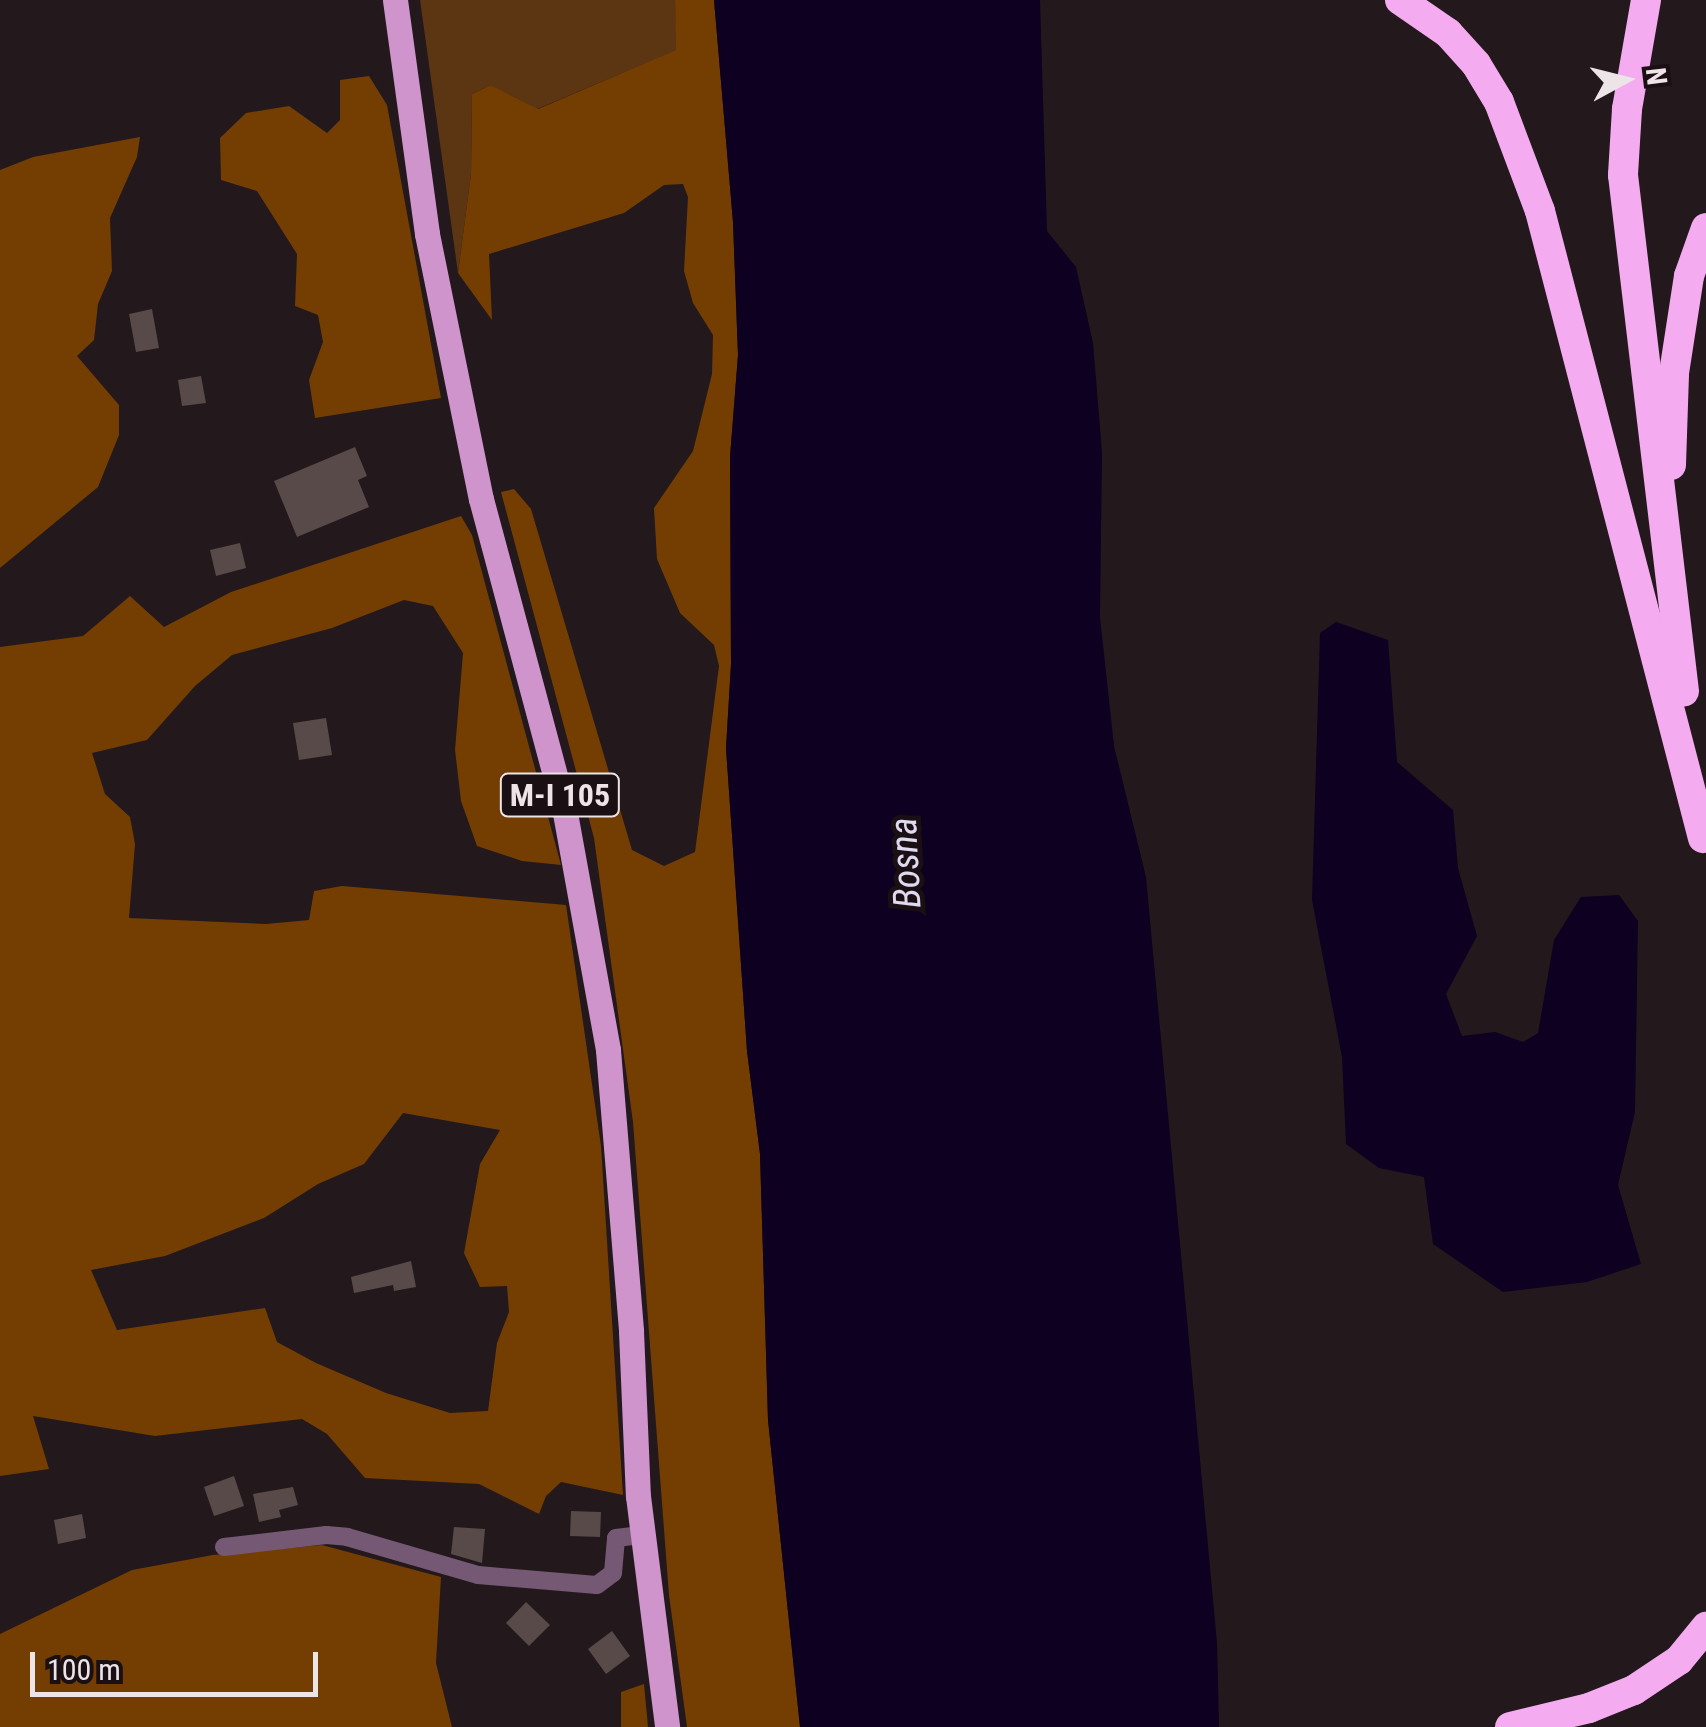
<!DOCTYPE html>
<style>
body{margin:0}
#map{position:relative;width:1706px;height:1727px;overflow:hidden;background:#23181c;font-family:"Roboto Condensed",sans-serif}
div>[style]{position:absolute}
.green>*{inset:0;background:#5c3512}
.forest>*{inset:0;background:#743e02}
.water>*{inset:0;background:#0d0021}
.building>*{inset:0;background:#574a48}
.minor>*{height:18px;margin:-9px;padding:0 9px;transform-origin:9px;border-radius:9px;background:#755873}
.primary>*{height:25px;margin:-12.5px;padding:0 12.5px;transform-origin:12.5px;border-radius:12.5px;background:#d094cd}
.motorway>*{height:30px;margin:-15px;padding:0 15px;transform-origin:15px;border-radius:15px;background:#f5abf0}
span{translate:-50% -50%;white-space:nowrap;text-align:center;line-height:1.15;-webkit-text-stroke:10px #1a0f13;paint-order:stroke}
.shield-label span{padding:2px 8px;background:#1a0f13;border:2px solid;border-radius:8px;-webkit-text-stroke-width:0}
.shield-label{font-size:32px;color:#ece4e6;font-weight:700}
.water-label{font-size:38px;color:#e0daf0;font-style:italic}
.north{position:absolute;left:1576px;top:30px;width:100px;height:100px;-webkit-text-stroke:8px #1a0f13;paint-order:stroke;rotate:83deg;font-size:28px;font-weight:700;line-height:40px;text-align:center;color:#ece4e6}
.north::after{content:'';display:block;margin:auto;width:35px;height:45px;background:#ece4e6;clip-path:polygon(50% 0,100% 100%,50% 72%,0 100%)}
.scale{position:absolute;left:30px;top:1652px;width:288px;height:45px;box-sizing:border-box;border:5px solid #ece4e6;border-top:0;padding-left:12px;font-size:30px;line-height:35px;white-space:nowrap;color:#ece4e6;-webkit-text-stroke:8px #1a0f13;paint-order:stroke}
</style>
<div id="map">
<div class="green">
<div style="clip-path:polygon(420px 0,675px 0,677px 50px,537px 109px,491px 85px,472px 94px,471px 174px,458px 273px)"></div>
</div>
<div class="forest">
<div style="clip-path:polygon(675px 0,714px 0,733px 222px,738px 355px,730px 457px,731px 664px,726px 748px,747px 1051px,760px 1154px,768px 1420px,800px 1727px,687px 1727px,669px 1595px,633px 1122px,594px 838px,501px 492px,514px 489px,531px 509px,632px 850px,664px 866px,695px 852px,719px 666px,714px 645px,680px 613px,657px 559px,654px 508px,693px 451px,712px 374px,713px 335px,693px 303px,684px 271px,688px 197px,683px 184px,664px 185px,624px 213px,489px 254px,492px 320px,458px 273px,471px 174px,472px 94px,491px 85px,538px 109px,676px 50px)"></div>
<div style="clip-path:polygon(369px 76px,387px 105px,441px 398px,315px 418px,309px 380px,323px 342px,318px 315px,295px 306px,297px 254px,257px 191px,221px 180px,220px 138px,246px 113px,289px 106px,327px 133px,340px 120px,340px 80px)"></div>
<div style="clip-path:polygon(140px 137px,137px 157px,110px 218px,112px 271px,98px 304px,94px 340px,77px 356px,119px 405px,119px 435px,98px 487px,0 568px,0 170px,33px 157px)"></div>
<div style="clip-path:polygon(evenodd,461px 516px,472px 535px,561px 865px,522px 861px,477px 846px,461px 801px,455px 750px,463px 653px,433px 606px,404px 600px,332px 628px,232px 655px,195px 686px,147px 740px,92px 753px,105px 794px,130px 817px,135px 844px,129px 918px,266px 924px,309px 920px,314px 891px,342px 886px,566px 905px,601px 1146px,623px 1495px,561px 1482px,546px 1496px,539px 1514px,479px 1484px,365px 1478px,327px 1434px,302px 1419px,155px 1436px,33px 1416px,49px 1469px,0 1476px,0 647px,83px 636px,130px 596px,164px 627px,231px 592px,461px 516px,403px 1113px,500px 1130px,480px 1164px,464px 1253px,480px 1287px,507px 1286px,509px 1312px,497px 1343px,488px 1411px,450px 1413px,386px 1393px,316px 1363px,277px 1342px,265px 1308px,117px 1330px,91px 1270px,165px 1256px,264px 1218px,318px 1184px,364px 1164px,403px 1113px)"></div>
<div style="clip-path:polygon(322px 1545px,441px 1577px,436px 1663px,452px 1727px,0 1727px,0 1634px,132px 1570px,213px 1555px)"></div>
<div style="clip-path:polygon(644px 1684px,648px 1727px,621px 1727px,621px 1692px)"></div>
</div>
<div class="water">
<div style="clip-path:polygon(714px 0,1040px 0,1047px 231px,1076px 267px,1093px 343px,1102px 452px,1100px 617px,1114px 746px,1146px 877px,1217px 1643px,1219px 1727px,800px 1727px,768px 1420px,760px 1154px,747px 1051px,726px 748px,731px 664px,730px 457px,738px 355px,733px 222px)"></div>
<div style="clip-path:polygon(1336px 622px,1388px 640px,1397px 762px,1453px 810px,1458px 868px,1477px 936px,1446px 994px,1462px 1036px,1495px 1032px,1523px 1042px,1538px 1033px,1554px 940px,1581px 897px,1619px 895px,1638px 921px,1635px 1112px,1618px 1185px,1641px 1264px,1587px 1282px,1503px 1292px,1433px 1244px,1424px 1177px,1379px 1168px,1346px 1144px,1342px 1057px,1312px 900px,1320px 633px)"></div>
</div>
<div class="building">
<div style="clip-path:polygon(152px 309px,159px 348px,136px 352px,129px 314px)"></div>
<div style="clip-path:polygon(201px 376px,206px 403px,182px 406px,178px 380px)"></div>
<div style="clip-path:polygon(355px 447px,367px 476px,358px 480px,369px 507px,297px 537px,274px 481px)"></div>
<div style="clip-path:polygon(240px 543px,246px 568px,216px 576px,210px 550px)"></div>
<div style="clip-path:polygon(326px 718px,332px 755px,299px 760px,293px 723px)"></div>
<div style="clip-path:polygon(411px 1261px,416px 1287px,394px 1291px,393px 1285px,354px 1293px,351px 1277px)"></div>
<div style="clip-path:polygon(234px 1476px,244px 1506px,214px 1516px,204px 1487px)"></div>
<div style="clip-path:polygon(293px 1487px,298px 1505px,279px 1510px,281px 1517px,259px 1522px,253px 1494px)"></div>
<div style="clip-path:polygon(571px 1511px,601px 1512px,600px 1537px,570px 1536px)"></div>
<div style="clip-path:polygon(82px 1514px,86px 1538px,58px 1544px,54px 1520px)"></div>
<div style="clip-path:polygon(454px 1527px,485px 1529px,482px 1563px,451px 1554px)"></div>
<div style="clip-path:polygon(526px 1602px,550px 1625px,529px 1646px,506px 1623px)"></div>
<div style="clip-path:polygon(612px 1631px,630px 1656px,606px 1674px,588px 1649px)"></div>
</div>
<div class="minor">
<div style="left:224px;top:1547px;width:103px;rotate:-6.7deg"></div>
<div style="left:326px;top:1535px;width:21px;rotate:5deg"></div>
<div style="left:347px;top:1537px;width:136px;rotate:16.2deg"></div>
<div style="left:478px;top:1575px;width:119px;rotate:4.8deg"></div>
<div style="left:597px;top:1585px;width:20px;rotate:-37deg"></div>
<div style="left:613px;top:1573px;width:35px;rotate:-85deg"></div>
<div style="left:616px;top:1538px;width:25px;rotate:-7deg"></div>
</div>
<div class="primary">
<div style="left:395px;top:0;width:236px;rotate:82.2deg"></div>
<div style="left:427px;top:234px;width:270px;rotate:78.5deg"></div>
<div style="left:481px;top:499px;width:325px;rotate:75deg"></div>
<div style="left:565px;top:813px;width:241px;rotate:79.7deg"></div>
<div style="left:608px;top:1050px;width:282px;rotate:85.3deg"></div>
<div style="left:631px;top:1331px;width:165px;rotate:87.6deg"></div>
<div style="left:638px;top:1496px;width:233px;rotate:82.8deg"></div>
</div>
<div class="motorway">
<div style="left:1400px;top:0;width:58px;rotate:34.5deg"></div>
<div style="left:1448px;top:33px;width:42px;rotate:47.9deg"></div>
<div style="left:1476px;top:64px;width:44px;rotate:58.8deg"></div>
<div style="left:1499px;top:102px;width:116px;rotate:69.4deg"></div>
<div style="left:1540px;top:211px;width:648px;rotate:75.43deg"></div>
<div style="left:1646px;top:0;width:111px;rotate:99.9deg"></div>
<div style="left:1627px;top:109px;width:66px;rotate:93.5deg"></div>
<div style="left:1623px;top:175px;width:520px;rotate:83.26deg"></div>
<div style="left:1671px;top:465px;width:92px;rotate:-88.1deg"></div>
<div style="left:1674px;top:373px;width:98px;rotate:-81.2deg"></div>
<div style="left:1689px;top:276px;width:51px;rotate:-70.5deg"></div>
<div style="left:1510px;top:1727px;width:81px;rotate:-13.5deg"></div>
<div style="left:1589px;top:1708px;width:48px;rotate:-21.8deg"></div>
<div style="left:1634px;top:1690px;width:54px;rotate:-33.7deg"></div>
<div style="left:1679px;top:1660px;width:43px;rotate:-50.7deg"></div>
</div>
<div class="shield-label">
<span style="left:560px;top:795px">M-I 105</span>
</div>
<div class="water-label">
<span style="left:906px;top:863px;rotate:-93deg">Bosna</span>
</div>
<div class="north">N</div>
<div class="scale">100 m</div>
</div>
